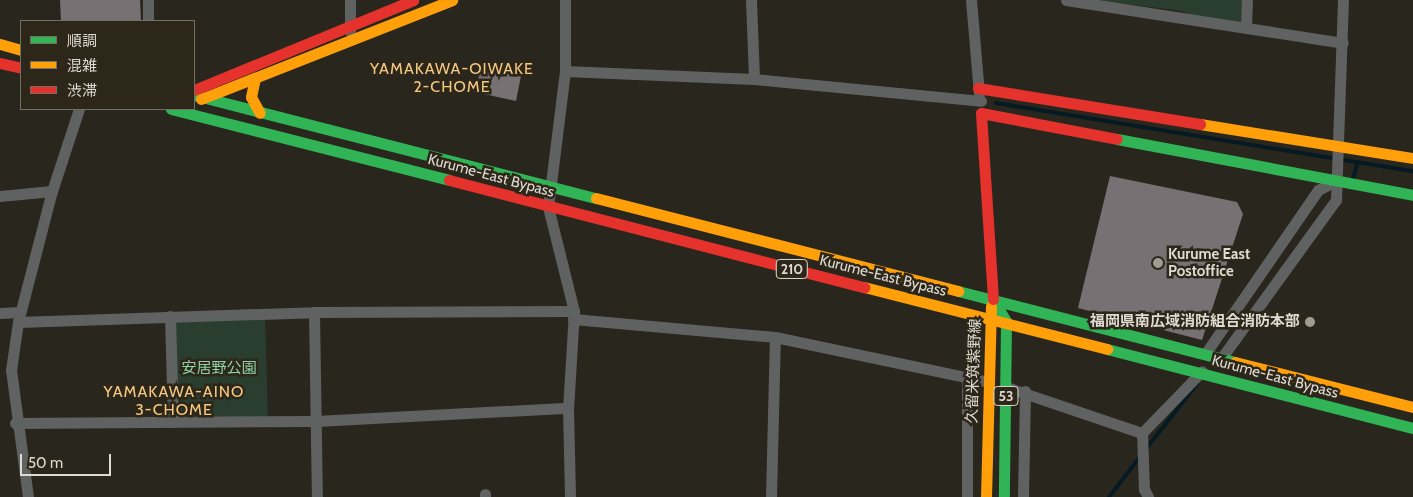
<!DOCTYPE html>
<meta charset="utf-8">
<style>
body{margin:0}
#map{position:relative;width:1413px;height:497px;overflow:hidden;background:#29261e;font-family:Cabin,"Noto Sans JP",sans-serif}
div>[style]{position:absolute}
.green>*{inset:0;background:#2a3e2f}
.stream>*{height:4px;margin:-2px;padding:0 2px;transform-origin:2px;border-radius:2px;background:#051a23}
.building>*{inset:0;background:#787174}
.street>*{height:11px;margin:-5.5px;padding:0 5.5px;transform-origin:5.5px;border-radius:5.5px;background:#606161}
.fast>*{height:11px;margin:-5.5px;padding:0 5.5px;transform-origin:5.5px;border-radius:5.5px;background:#30b455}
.slow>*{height:11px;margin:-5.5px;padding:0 5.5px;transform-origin:5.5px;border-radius:5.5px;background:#ff9f0a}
.jam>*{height:11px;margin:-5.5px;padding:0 5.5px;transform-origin:5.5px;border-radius:5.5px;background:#e5322d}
.dots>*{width:14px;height:14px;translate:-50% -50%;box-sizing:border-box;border:2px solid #2d271a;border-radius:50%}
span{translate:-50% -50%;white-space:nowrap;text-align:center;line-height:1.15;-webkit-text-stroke:5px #2d271a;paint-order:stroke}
.shield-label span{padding:1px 4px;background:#2d271a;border:1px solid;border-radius:4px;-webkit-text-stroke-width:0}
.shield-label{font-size:14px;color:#dfdbd3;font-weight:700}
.street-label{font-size:15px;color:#dfdbd3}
.poi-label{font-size:15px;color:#dfdbd3;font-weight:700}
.left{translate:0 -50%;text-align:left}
.right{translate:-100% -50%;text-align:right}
.park-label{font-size:15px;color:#91d3a8}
.neighbourhood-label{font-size:16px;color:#f4c883;letter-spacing:1px}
.legend{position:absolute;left:20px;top:20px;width:175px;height:90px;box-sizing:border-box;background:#2d271a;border:1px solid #746f64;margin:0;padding:6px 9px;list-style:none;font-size:15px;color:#dfdbd3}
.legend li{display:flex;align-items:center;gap:10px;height:25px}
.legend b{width:25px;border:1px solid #746f64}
.scale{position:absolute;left:20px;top:454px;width:91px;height:22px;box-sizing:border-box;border:2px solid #dfdbd3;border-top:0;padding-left:6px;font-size:15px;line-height:18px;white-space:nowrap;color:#dfdbd3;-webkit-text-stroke:4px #2d271a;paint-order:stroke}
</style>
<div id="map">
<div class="green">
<div style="clip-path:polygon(1097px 0,1245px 0,1246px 27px,1218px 25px,1182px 11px)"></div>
<div style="clip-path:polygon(265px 314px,268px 421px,173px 422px,170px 316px)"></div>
</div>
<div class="stream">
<div style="left:996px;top:103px;width:423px;rotate:9.3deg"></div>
<div style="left:1353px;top:178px;width:17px;rotate:-73deg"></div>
<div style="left:1145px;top:450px;width:85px;rotate:-51.7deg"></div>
<div style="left:1109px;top:497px;width:49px;rotate:-52.4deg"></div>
</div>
<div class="building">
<div style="clip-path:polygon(60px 0,140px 0,141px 21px,61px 21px)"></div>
<div style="clip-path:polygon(481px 68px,521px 76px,516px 101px,475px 92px)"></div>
<div style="clip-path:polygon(1110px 176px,1237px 202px,1243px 214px,1202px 340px,1078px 308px)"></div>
</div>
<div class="street">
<div style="left:565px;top:0;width:71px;rotate:90deg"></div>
<div style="left:565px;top:71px;width:137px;rotate:97.1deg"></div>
<div style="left:548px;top:207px;width:107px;rotate:76deg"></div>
<div style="left:574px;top:311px;width:97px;rotate:93.5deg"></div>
<div style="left:568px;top:408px;width:89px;rotate:88.7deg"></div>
<div style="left:751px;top:0;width:79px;rotate:87.8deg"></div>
<div style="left:971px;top:0;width:94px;rotate:85.1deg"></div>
<div style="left:1066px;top:0;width:280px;rotate:8.8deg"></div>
<div style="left:148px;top:21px;width:21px;rotate:-90deg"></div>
<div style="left:1246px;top:27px;width:27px;rotate:-88deg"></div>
<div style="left:350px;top:31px;width:31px;rotate:-90deg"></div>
<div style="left:565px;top:71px;width:189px;rotate:2.4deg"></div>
<div style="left:754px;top:79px;width:228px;rotate:5.5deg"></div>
<div style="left:0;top:196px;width:52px;rotate:-5.5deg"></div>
<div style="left:314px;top:312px;width:185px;rotate:89.1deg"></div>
<div style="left:0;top:313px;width:20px;rotate:-3deg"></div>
<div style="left:170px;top:316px;width:106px;rotate:88.4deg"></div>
<div style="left:573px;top:319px;width:203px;rotate:5.1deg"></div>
<div style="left:775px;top:337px;width:218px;rotate:11.9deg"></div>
<div style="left:18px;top:322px;width:296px;rotate:-1.9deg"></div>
<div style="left:314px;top:312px;width:260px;rotate:-0.2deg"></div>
<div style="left:1205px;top:354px;width:199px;rotate:-55.4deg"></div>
<div style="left:1318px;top:190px;width:20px;rotate:-27deg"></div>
<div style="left:1220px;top:360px;width:198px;rotate:-54.1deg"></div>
<div style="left:1336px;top:200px;width:200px;rotate:-88deg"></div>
<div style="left:1006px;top:387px;width:144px;rotate:18.7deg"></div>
<div style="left:15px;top:423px;width:301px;rotate:-0.4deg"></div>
<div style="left:316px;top:421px;width:252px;rotate:-3deg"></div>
<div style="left:1142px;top:433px;width:86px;rotate:-45.9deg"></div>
<div style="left:1142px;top:433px;width:56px;rotate:88deg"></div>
<div style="left:1144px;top:489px;width:9px;rotate:63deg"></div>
<div style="left:28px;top:497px;width:128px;rotate:-97.6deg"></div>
<div style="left:11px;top:370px;width:49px;rotate:-81.7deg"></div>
<div style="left:18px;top:322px;width:135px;rotate:-75.5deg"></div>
<div style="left:52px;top:191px;width:86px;rotate:-71.8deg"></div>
<div style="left:485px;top:497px;width:3px;rotate:-90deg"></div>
<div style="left:771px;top:497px;width:160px;rotate:-88.6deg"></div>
<div style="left:967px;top:497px;width:118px;rotate:-90deg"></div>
<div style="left:1023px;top:497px;width:106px;rotate:-88.9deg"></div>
</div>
<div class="fast">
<div style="left:194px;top:95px;width:415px;rotate:14.4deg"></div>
<div style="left:171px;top:109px;width:287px;rotate:14.3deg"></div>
<div style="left:1117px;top:139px;width:301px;rotate:10.7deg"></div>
<div style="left:958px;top:291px;width:286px;rotate:14.4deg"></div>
<div style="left:1000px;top:311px;width:12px;rotate:59deg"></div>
<div style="left:1006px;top:321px;width:176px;rotate:90.7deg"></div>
<div style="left:1107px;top:349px;width:316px;rotate:14.5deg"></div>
</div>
<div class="slow">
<div style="left:0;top:44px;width:22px;rotate:16deg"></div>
<div style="left:255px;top:78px;width:19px;rotate:102deg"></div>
<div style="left:251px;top:97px;width:18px;rotate:61deg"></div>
<div style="left:201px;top:99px;width:270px;rotate:-21.5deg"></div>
<div style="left:1200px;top:124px;width:216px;rotate:9.1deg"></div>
<div style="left:596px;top:198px;width:374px;rotate:14.4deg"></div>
<div style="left:864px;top:287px;width:251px;rotate:14.3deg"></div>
<div style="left:1235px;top:362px;width:184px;rotate:14.2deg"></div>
<div style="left:986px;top:497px;width:191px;rotate:-88.5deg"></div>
</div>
<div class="jam">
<div style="left:0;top:63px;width:22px;rotate:13deg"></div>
<div style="left:978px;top:88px;width:225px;rotate:9.2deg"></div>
<div style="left:194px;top:90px;width:237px;rotate:-22.3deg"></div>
<div style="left:449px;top:180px;width:429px;rotate:14.5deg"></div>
<div style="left:993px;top:299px;width:186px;rotate:-93.7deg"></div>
<div style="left:981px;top:113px;width:138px;rotate:10.8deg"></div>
</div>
<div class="dots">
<div style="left:1158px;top:263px;background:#9f9c94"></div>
<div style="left:1310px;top:322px;background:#9f9c94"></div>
</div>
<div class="shield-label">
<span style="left:792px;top:269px">210</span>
<span style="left:1006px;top:396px">53</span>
</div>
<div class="street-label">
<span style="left:491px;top:176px;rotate:15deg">Kurume-East Bypass</span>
<span style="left:883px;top:276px;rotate:14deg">Kurume-East Bypass</span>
<span style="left:974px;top:371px;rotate:-88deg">久留米筑紫野線</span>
<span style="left:1275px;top:377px;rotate:15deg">Kurume-East Bypass</span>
</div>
<div class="poi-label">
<span class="left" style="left:1168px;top:263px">Kurume East<br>Postoffice</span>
<span class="right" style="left:1300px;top:322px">福岡県南広域消防組合消防本部</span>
</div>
<div class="park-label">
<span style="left:219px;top:369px">安居野公園</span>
</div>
<div class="neighbourhood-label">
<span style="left:452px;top:78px">YAMAKAWA-OIWAKE<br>2-CHOME</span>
<span style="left:174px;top:401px">YAMAKAWA-AINO<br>3-CHOME</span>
</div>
<ul class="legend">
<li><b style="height:6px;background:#30b455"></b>順調</li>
<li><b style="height:6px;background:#ff9f0a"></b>混雑</li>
<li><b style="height:6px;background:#e5322d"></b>渋滞</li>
</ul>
<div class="scale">50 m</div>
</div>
